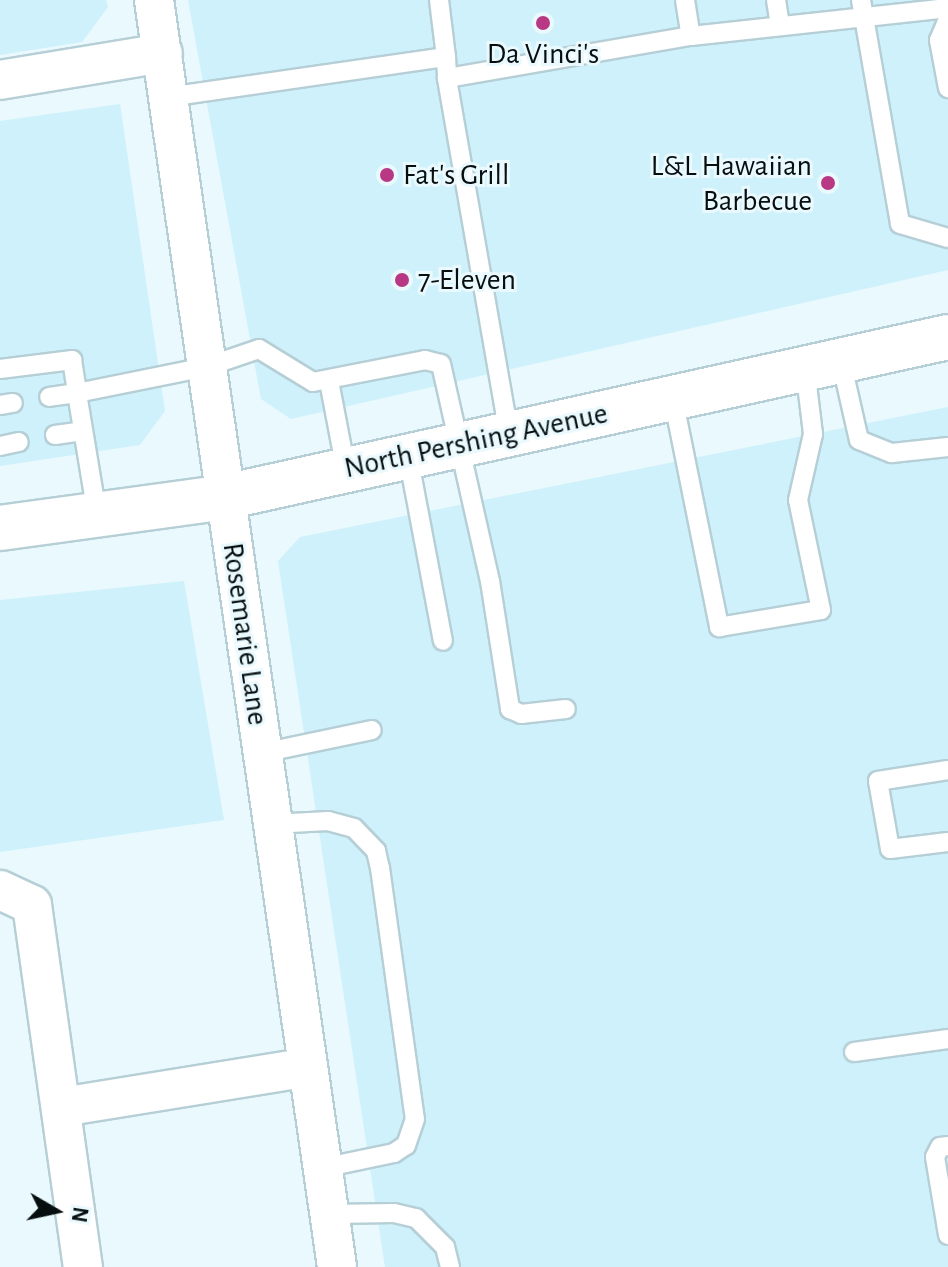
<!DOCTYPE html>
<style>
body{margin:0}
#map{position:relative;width:948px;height:1267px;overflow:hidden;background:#e9f9fd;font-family:"Alegreya Sans",sans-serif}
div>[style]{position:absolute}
.built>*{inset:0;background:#cef1fb}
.roads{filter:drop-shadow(2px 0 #b6cfd6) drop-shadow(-2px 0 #b6cfd6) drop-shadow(0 2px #b6cfd6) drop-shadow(0 -2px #b6cfd6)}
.service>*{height:18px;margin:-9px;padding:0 9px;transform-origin:9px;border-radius:9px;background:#fff}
.minor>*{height:38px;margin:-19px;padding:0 19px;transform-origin:19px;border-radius:19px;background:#fff}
.secondary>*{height:44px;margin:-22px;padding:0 22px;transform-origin:22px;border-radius:22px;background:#fff}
.dots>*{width:22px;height:22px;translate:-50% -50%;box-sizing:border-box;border:4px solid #e9f9fd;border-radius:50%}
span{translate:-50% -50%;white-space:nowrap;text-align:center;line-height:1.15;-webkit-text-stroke:6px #e9f9fd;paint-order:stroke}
.poi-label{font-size:30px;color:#060e10}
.right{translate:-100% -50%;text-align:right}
.left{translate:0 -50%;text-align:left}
.street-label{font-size:30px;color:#060e10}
.north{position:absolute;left:16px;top:1171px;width:80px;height:80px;-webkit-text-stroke:6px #e9f9fd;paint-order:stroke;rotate:99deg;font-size:22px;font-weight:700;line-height:32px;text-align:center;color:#060e10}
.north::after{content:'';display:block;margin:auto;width:28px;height:36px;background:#060e10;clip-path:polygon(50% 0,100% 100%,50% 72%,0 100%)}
</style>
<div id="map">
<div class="built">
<div style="clip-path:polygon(0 0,106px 0,108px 7px,82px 42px,0 55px)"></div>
<div style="clip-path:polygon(188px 0,948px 0,948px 270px,291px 419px,261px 399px)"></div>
<div style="clip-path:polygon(120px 104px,165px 411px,140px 445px,0 466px,0 121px)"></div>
<div style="clip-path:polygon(948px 407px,948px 1267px,385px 1267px,278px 561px,300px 537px)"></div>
<div style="clip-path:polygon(184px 581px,224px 820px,0 852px,0 600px)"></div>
</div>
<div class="roads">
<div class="service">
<div style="left:439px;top:0;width:57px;rotate:83deg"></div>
<div style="left:685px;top:0;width:36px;rotate:81deg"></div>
<div style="left:691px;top:36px;width:259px;rotate:-6.2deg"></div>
<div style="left:776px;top:0;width:26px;rotate:81deg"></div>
<div style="left:861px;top:0;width:227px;rotate:80.1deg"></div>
<div style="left:900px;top:224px;width:50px;rotate:16.3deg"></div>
<div style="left:948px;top:19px;width:23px;rotate:113deg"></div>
<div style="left:939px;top:40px;width:49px;rotate:79.4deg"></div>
<div style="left:168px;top:97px;width:281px;rotate:-8.2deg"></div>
<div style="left:446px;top:57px;width:21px;rotate:87deg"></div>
<div style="left:841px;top:361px;width:81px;rotate:77.2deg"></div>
<div style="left:859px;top:440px;width:35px;rotate:22deg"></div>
<div style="left:892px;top:453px;width:56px;rotate:-6.1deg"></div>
<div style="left:0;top:369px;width:73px;rotate:-7.1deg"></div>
<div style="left:72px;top:360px;width:33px;rotate:81deg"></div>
<div style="left:77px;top:393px;width:28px;rotate:172deg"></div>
<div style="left:329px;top:381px;width:91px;rotate:79.2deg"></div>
<div style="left:673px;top:398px;width:234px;rotate:78.6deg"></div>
<div style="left:719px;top:627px;width:103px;rotate:-9.5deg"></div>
<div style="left:821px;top:610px;width:112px;rotate:-101.8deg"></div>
<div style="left:798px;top:500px;width:68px;rotate:-77.2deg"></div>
<div style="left:813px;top:434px;width:66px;rotate:-96.9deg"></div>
<div style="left:0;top:405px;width:13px;rotate:-9deg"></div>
<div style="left:509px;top:434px;width:361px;rotate:-99.9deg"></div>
<div style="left:447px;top:78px;width:248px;rotate:-9.8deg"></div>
<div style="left:55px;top:435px;width:28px;rotate:-8deg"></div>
<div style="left:0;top:446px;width:19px;rotate:-12deg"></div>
<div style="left:408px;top:456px;width:188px;rotate:79.3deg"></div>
<div style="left:97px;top:514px;width:123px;rotate:-99.4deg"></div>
<div style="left:77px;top:393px;width:132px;rotate:-11.4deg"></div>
<div style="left:206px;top:367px;width:56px;rotate:-18.8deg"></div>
<div style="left:259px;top:349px;width:63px;rotate:31.4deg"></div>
<div style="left:313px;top:382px;width:114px;rotate:-11.1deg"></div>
<div style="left:425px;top:360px;width:16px;rotate:14deg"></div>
<div style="left:441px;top:364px;width:222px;rotate:77.3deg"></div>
<div style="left:490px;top:581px;width:130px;rotate:81.1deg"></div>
<div style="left:510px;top:709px;width:12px;rotate:24deg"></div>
<div style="left:521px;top:714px;width:45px;rotate:-6.3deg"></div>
<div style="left:262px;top:753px;width:112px;rotate:-11.8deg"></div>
<div style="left:948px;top:770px;width:71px;rotate:171.1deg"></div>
<div style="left:878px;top:781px;width:69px;rotate:80deg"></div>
<div style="left:890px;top:849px;width:58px;rotate:-6.9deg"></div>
<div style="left:272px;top:824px;width:56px;rotate:-3.1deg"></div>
<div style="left:328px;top:821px;width:27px;rotate:15deg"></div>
<div style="left:354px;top:828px;width:32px;rotate:46deg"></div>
<div style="left:376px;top:851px;width:17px;rotate:77deg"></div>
<div style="left:380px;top:868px;width:253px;rotate:82.1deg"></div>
<div style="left:415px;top:1119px;width:28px;rotate:109deg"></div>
<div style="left:406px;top:1145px;width:14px;rotate:146deg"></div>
<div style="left:394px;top:1153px;width:74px;rotate:168.2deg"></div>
<div style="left:854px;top:1052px;width:95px;rotate:-7.9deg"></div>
<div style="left:948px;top:1146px;width:8px;rotate:173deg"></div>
<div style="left:940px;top:1147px;width:11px;rotate:117deg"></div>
<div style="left:935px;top:1157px;width:79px;rotate:80.5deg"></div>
<div style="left:330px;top:1214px;width:64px;rotate:-0.9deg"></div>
<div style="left:394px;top:1213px;width:23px;rotate:13deg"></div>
<div style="left:416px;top:1218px;width:41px;rotate:45deg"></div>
<div style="left:445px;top:1247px;width:21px;rotate:76deg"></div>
</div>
<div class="minor">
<div style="left:154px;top:0;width:1280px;rotate:81.78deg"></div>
<div style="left:0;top:80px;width:165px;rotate:-9.4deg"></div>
<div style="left:0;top:890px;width:35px;rotate:25deg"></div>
<div style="left:32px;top:905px;width:366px;rotate:82deg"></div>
<div style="left:62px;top:1107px;width:249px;rotate:-9.2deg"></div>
</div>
<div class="secondary">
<div style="left:0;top:528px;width:227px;rotate:-7.8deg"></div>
<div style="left:225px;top:497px;width:740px;rotate:-12.48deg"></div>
</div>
</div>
<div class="dots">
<div style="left:543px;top:23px;background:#b93883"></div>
<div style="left:387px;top:175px;background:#b93883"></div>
<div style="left:828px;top:183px;background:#b93883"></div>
<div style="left:402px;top:280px;background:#b93883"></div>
</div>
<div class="poi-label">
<span style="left:543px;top:54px">Da Vinci's</span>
<span class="right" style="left:812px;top:183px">L&amp;L Hawaiian<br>Barbecue</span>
<span class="left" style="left:403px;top:175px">Fat's Grill</span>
<span class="left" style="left:418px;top:280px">7-Eleven</span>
</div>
<div class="street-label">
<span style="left:476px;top:441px;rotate:-12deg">North Pershing Avenue</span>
<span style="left:245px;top:634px;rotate:82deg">Rosemarie Lane</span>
</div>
<div class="north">N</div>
</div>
